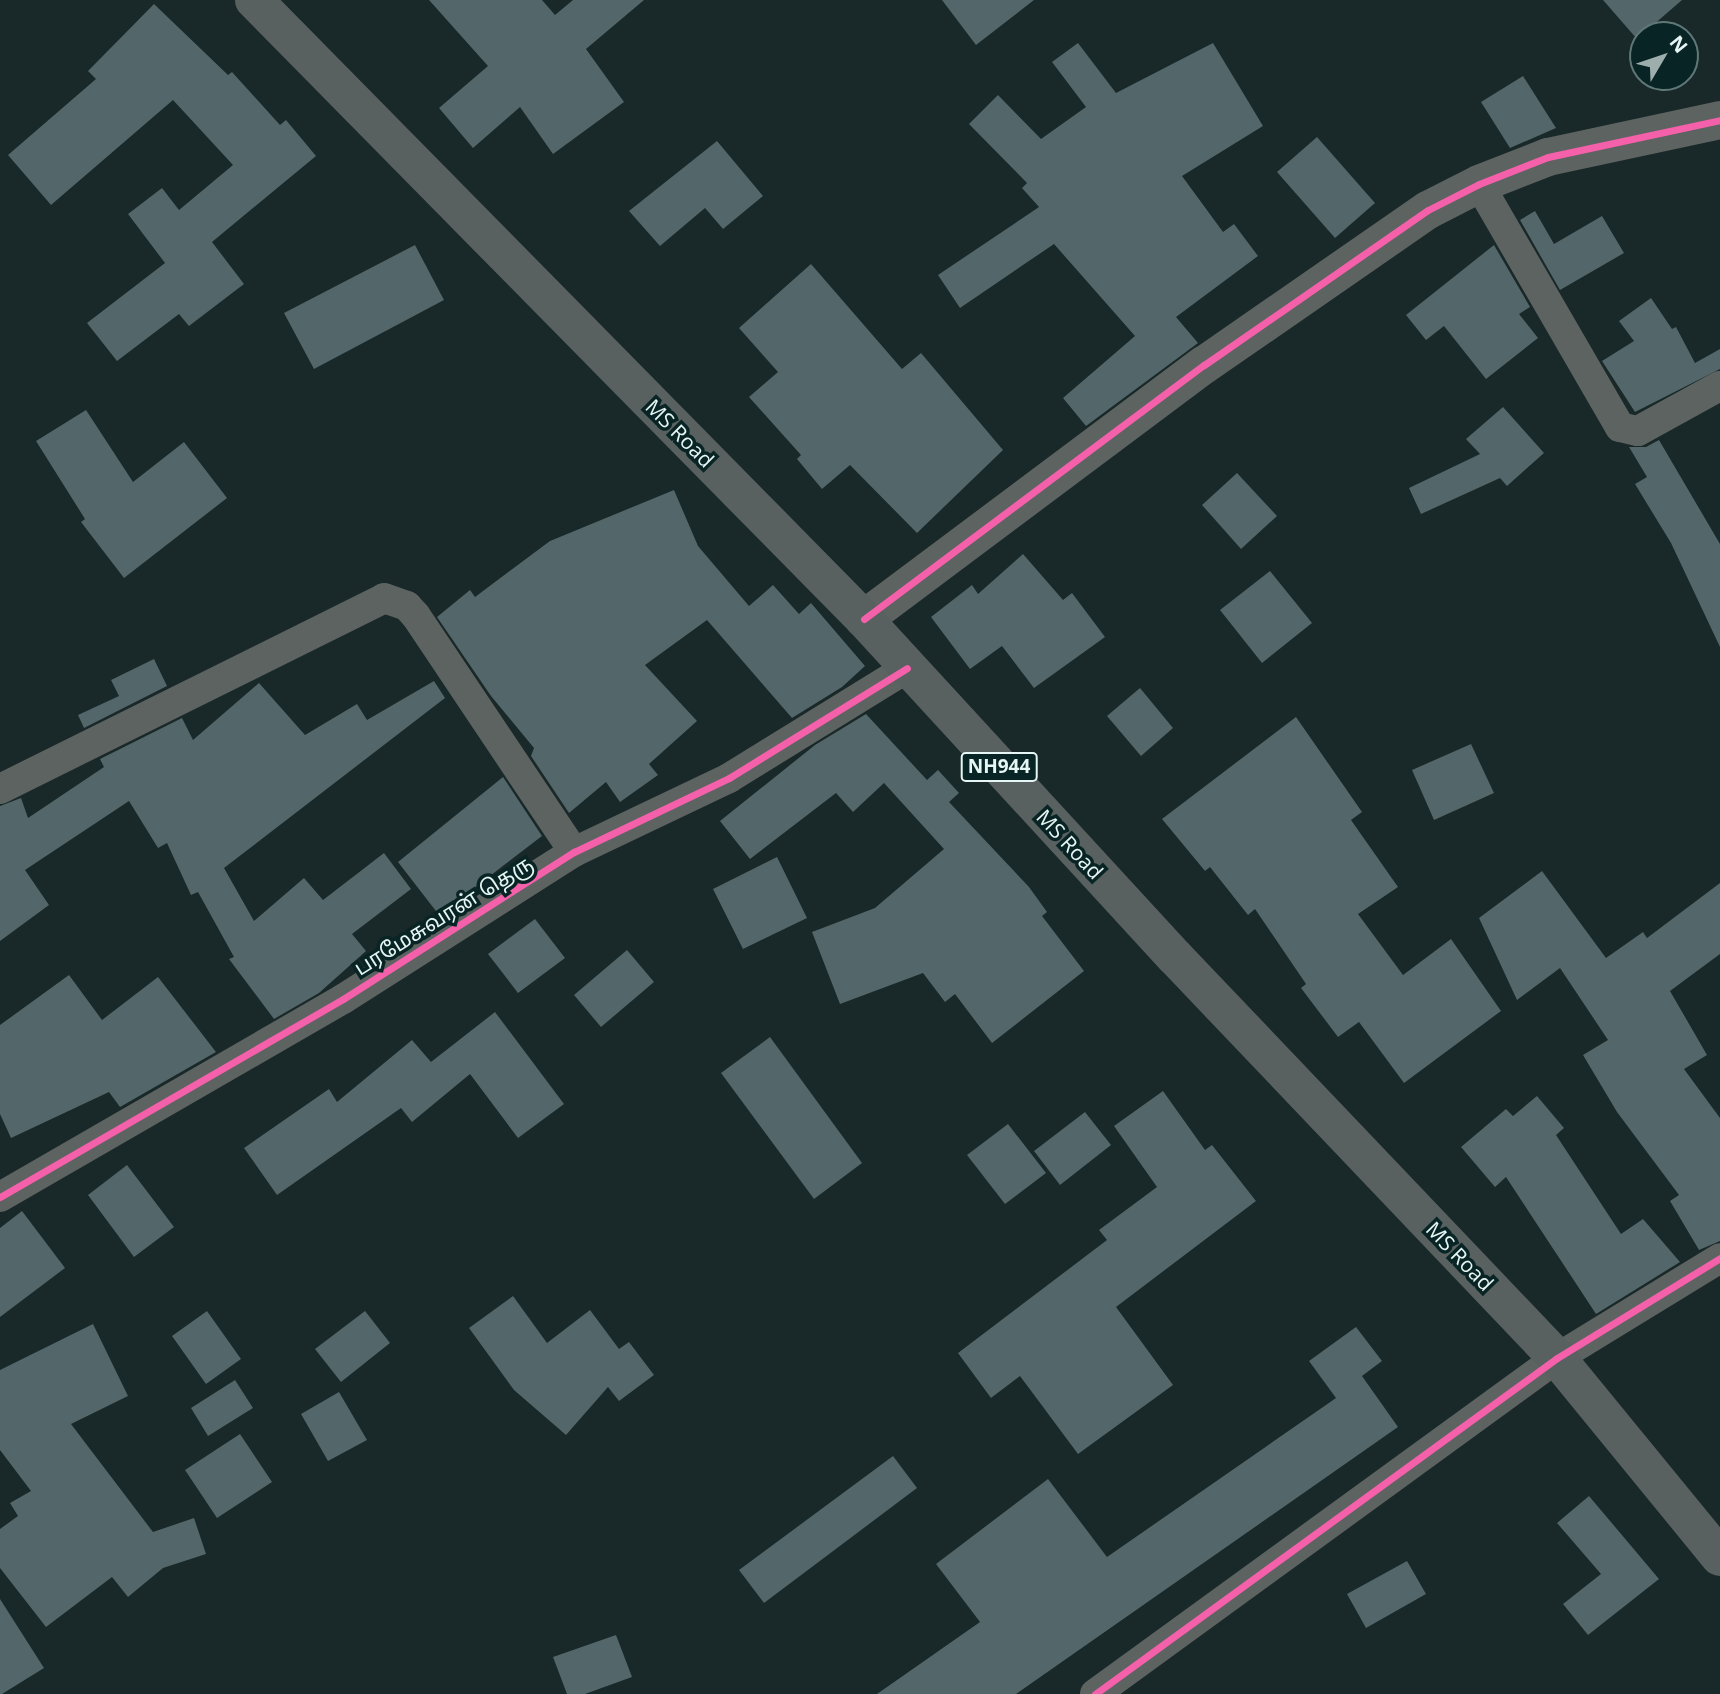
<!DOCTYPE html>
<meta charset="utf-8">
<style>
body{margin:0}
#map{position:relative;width:1720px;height:1694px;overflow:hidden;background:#192828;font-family:"Open Sans","Noto Sans Tamil",sans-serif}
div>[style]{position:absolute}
.building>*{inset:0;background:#536669}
.minor>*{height:30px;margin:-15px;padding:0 15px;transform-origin:15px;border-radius:15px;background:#5d6361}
.tertiary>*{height:38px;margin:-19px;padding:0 19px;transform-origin:19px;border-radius:19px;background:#5d6361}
.trunk>*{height:38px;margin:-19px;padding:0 19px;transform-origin:19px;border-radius:19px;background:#586160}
.cycleway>*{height:7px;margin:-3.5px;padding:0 3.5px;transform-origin:3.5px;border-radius:3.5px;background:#f560ab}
span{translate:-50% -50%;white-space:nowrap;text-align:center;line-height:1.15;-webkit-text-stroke:7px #092424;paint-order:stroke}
.shield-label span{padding:2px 5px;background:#092424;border:2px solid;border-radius:5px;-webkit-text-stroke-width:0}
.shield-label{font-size:19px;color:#e6f6f5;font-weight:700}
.street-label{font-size:21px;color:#e6f6f5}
.north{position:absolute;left:1629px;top:21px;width:70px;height:70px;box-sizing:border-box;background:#092424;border:2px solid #617878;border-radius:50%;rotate:51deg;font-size:19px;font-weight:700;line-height:28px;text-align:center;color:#e6f6f5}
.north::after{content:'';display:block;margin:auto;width:24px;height:32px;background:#9eaead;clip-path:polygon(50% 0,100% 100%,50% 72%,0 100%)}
</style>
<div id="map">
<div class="building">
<div style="clip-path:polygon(429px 0,542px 0,555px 15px,573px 0,644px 0,586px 49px,624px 102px,553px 154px,520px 107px,473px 148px,439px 108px,488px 66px)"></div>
<div style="clip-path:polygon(942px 0,1034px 0,976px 45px)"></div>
<div style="clip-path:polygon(1603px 0,1682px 0,1637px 39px)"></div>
<div style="clip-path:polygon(154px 4px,228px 75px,232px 72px,280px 125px,286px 120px,316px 156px,212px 242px,244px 284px,189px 326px,179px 314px,117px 361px,87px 323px,165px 263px,128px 214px,162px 188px,179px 210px,233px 165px,173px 100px,51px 205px,8px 155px,96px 79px,88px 71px)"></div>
<div style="clip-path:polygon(1078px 43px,1116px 93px,1213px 43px,1263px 126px,1182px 176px,1223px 232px,1234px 224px,1258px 256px,1176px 317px,1198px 343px,1086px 426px,1063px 398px,1135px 336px,1054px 244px,960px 308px,938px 275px,1039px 207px,1022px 188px,1027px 183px,969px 124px,998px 95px,1041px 139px,1086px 107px,1052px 62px)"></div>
<div style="clip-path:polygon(1523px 76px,1556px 128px,1510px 148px,1481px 102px)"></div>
<div style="clip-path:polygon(1317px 137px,1375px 203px,1335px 238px,1277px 172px)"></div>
<div style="clip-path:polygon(717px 141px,763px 196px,723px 229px,705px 208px,660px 246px,629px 211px)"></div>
<div style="clip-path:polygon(1535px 211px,1554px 244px,1602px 216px,1624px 253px,1560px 290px,1520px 220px)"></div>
<div style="clip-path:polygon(415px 245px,444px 300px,314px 369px,284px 313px)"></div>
<div style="clip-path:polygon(1494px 245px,1530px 307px,1519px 314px,1538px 338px,1486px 379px,1444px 326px,1426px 340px,1406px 315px)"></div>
<div style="clip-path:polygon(811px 264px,902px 369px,921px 353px,1003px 450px,917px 533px,850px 465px,822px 489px,797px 459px,801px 455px,749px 397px,778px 372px,739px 328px)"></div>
<div style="clip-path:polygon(1651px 298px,1672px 329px,1676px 327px,1695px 363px,1720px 349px,1720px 369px,1635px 412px,1602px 361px,1634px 341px,1619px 321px)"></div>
<div style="clip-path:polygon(1503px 407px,1544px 453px,1507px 486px,1500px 478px,1421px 514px,1409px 488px,1480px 454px,1466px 439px)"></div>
<div style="clip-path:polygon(86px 410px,133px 482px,184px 442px,227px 498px,124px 578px,81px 522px,85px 519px,36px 441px)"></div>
<div style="clip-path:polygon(1659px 440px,1720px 544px,1720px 647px,1671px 543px,1635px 484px,1647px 477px,1629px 447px,1646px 447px)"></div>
<div style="clip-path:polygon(1237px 473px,1277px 516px,1241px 549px,1202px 505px)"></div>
<div style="clip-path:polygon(674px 490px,698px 546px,749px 606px,773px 585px,799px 614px,811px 603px,865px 666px,842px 687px,792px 718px,707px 620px,645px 665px,697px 721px,649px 764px,658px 775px,620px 802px,606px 782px,569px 813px,531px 756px,534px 748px,491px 696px,437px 617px,470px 590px,475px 597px,550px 541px)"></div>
<div style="clip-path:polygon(1023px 554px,1063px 600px,1072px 593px,1105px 637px,1034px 688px,1002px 646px,970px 669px,931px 617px,972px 585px,978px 594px)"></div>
<div style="clip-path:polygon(1270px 571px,1312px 623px,1262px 663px,1220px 610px)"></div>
<div style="clip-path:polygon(154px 659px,167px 686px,84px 728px,78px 715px,119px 696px,111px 680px)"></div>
<div style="clip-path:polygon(434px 681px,445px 698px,224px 868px,254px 921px,304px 878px,323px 900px,384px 853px,411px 889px,352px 934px,366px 951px,319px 993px,274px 1019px,229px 959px,234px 957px,198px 892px,191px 895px,167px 843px,158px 848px,129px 801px,25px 870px,49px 905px,0 941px,0 806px,21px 798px,28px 818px,104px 767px,100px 759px,182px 718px,193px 740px,259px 683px,305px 735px,357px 704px,367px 720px)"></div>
<div style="clip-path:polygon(1140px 688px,1173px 728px,1141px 756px,1107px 716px)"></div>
<div style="clip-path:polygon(866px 714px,927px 780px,938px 770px,959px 793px,949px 802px,1029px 887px,1047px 912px,1042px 916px,1084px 971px,992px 1043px,955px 994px,945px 1002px,923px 973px,840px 1004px,812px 932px,875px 908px,944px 849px,884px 783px,853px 812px,836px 793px,750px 859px,720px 821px,815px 745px)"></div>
<div style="clip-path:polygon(1296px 717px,1362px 812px,1351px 820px,1398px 887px,1358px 914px,1403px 975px,1451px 939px,1501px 1011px,1404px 1083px,1359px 1022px,1338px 1037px,1301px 988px,1306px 984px,1255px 909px,1248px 915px,1210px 867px,1205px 871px,1162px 819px)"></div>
<div style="clip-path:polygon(1471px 744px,1494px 793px,1434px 820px,1412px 770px)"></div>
<div style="clip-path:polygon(503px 777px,542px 836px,439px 915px,398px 862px)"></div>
<div style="clip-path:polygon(777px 857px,807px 918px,743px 949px,713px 889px)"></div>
<div style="clip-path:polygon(1542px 871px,1606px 958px,1643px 932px,1647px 938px,1720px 883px,1720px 954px,1670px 991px,1707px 1055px,1684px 1069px,1720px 1118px,1720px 1241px,1699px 1250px,1670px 1201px,1679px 1195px,1617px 1112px,1583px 1055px,1608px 1040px,1560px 968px,1517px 1000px,1479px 918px)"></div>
<div style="clip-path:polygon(535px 919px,565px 958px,518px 993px,488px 954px)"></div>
<div style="clip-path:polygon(627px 950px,654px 982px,601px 1027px,574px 995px)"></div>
<div style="clip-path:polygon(69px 975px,102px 1020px,158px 977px,216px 1052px,120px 1107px,109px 1092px,11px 1138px,0 1114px,0 1025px)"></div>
<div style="clip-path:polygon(495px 1012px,564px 1104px,518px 1138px,470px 1074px,412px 1122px,401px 1108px,277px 1195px,244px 1148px,329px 1089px,337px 1102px,412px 1040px,431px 1062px)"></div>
<div style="clip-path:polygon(770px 1037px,862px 1163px,814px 1199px,721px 1073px)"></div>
<div style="clip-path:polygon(1163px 1091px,1205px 1150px,1212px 1145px,1256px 1201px,1116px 1307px,1173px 1385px,1078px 1454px,1020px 1376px,991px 1398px,958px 1353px,1107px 1240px,1099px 1230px,1157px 1187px,1114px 1126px)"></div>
<div style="clip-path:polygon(1537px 1096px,1564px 1128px,1556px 1135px,1621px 1234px,1643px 1219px,1680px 1262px,1596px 1314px,1506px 1177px,1495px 1187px,1461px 1147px,1506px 1109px,1513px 1116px)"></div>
<div style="clip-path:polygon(1085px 1112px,1111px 1145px,1060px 1185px,1034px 1151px)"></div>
<div style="clip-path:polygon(1008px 1124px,1046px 1173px,1005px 1204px,967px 1155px)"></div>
<div style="clip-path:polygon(127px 1165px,174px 1227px,134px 1257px,88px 1195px)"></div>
<div style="clip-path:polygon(22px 1211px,65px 1268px,0 1317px,0 1228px)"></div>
<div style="clip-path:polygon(513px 1296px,547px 1343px,590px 1310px,619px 1349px,629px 1342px,654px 1375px,619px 1401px,608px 1387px,566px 1435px,514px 1390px,469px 1328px)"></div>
<div style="clip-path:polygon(207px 1311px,241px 1359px,206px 1384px,172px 1336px)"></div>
<div style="clip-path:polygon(365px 1311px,390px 1343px,341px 1382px,315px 1349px)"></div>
<div style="clip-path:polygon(93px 1324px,128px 1396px,71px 1424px,153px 1532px,194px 1518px,206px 1554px,163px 1568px,128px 1597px,112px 1577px,46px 1627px,0 1568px,0 1529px,18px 1516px,10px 1503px,31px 1491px,0 1450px,0 1370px)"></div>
<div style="clip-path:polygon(1356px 1327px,1382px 1361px,1362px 1376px,1398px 1427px,1016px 1694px,877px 1694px,980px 1622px,936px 1564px,1048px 1479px,1107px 1557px,1336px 1398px,1309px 1361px)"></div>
<div style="clip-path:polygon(235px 1380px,253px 1408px,208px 1436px,191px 1408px)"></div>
<div style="clip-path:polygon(339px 1392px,367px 1440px,328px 1461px,301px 1414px)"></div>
<div style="clip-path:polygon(240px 1434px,272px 1482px,217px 1518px,185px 1470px)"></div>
<div style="clip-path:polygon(893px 1456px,917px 1488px,764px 1603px,739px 1570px)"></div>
<div style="clip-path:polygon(1589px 1496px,1659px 1579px,1588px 1635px,1563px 1604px,1601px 1574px,1557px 1523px)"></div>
<div style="clip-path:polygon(1407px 1561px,1426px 1594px,1366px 1628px,1347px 1594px)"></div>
<div style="clip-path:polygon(0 1599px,44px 1668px,2px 1694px,0 1694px)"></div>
<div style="clip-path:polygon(616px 1635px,632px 1677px,585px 1694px,567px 1694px,553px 1657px)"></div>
</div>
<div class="minor">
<div style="left:1479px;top:184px;width:281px;rotate:59.9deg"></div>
<div style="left:1620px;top:427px;width:18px;rotate:13deg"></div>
<div style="left:1638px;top:431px;width:94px;rotate:-28.8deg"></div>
<div style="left:0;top:789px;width:429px;rotate:-26.4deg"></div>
<div style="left:384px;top:598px;width:24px;rotate:19deg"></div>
<div style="left:407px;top:606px;width:13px;rotate:48deg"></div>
<div style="left:416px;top:616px;width:284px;rotate:56.2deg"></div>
<div style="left:0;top:1197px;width:396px;rotate:-30deg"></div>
<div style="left:343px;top:999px;width:274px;rotate:-32.5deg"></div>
<div style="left:574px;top:852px;width:172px;rotate:-25.5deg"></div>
<div style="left:729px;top:778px;width:209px;rotate:-31.7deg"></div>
<div style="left:1095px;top:1694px;width:571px;rotate:-36.03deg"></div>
<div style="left:1557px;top:1358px;width:191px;rotate:-31.5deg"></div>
</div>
<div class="tertiary">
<div style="left:864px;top:619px;width:424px;rotate:-36.8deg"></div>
<div style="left:1204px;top:365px;width:272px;rotate:-34.7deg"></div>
<div style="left:1428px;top:210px;width:57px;rotate:-27deg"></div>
<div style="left:1479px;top:184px;width:74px;rotate:-21.4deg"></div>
<div style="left:1548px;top:157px;width:176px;rotate:-12.1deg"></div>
</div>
<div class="trunk">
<div style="left:254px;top:0;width:869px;rotate:45.42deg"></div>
<div style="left:864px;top:619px;width:459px;rotate:47.4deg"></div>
<div style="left:1175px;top:957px;width:554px;rotate:46.39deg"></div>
<div style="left:1557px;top:1358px;width:257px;rotate:50.7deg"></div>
</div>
<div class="cycleway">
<div style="left:864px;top:619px;width:424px;rotate:-36.8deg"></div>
<div style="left:1204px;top:365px;width:272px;rotate:-34.7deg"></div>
<div style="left:1428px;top:210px;width:57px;rotate:-27deg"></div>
<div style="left:1479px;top:184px;width:74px;rotate:-21.4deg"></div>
<div style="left:1548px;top:157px;width:176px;rotate:-12.1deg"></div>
<div style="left:0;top:1197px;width:396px;rotate:-30deg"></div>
<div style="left:343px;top:999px;width:274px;rotate:-32.5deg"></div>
<div style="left:574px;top:852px;width:172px;rotate:-25.5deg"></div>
<div style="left:729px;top:778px;width:209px;rotate:-31.7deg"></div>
<div style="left:1095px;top:1694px;width:571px;rotate:-36.03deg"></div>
<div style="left:1557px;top:1358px;width:191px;rotate:-31.5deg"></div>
</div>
<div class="shield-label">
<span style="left:999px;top:767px">NH944</span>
</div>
<div class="street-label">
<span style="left:680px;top:433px;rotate:45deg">MS Road</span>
<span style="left:1070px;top:844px;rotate:47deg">MS Road</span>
<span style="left:443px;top:915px;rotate:-32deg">பரமேசுவரன் தெரு</span>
<span style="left:1460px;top:1256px;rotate:46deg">MS Road</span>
</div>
<div class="north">N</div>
</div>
